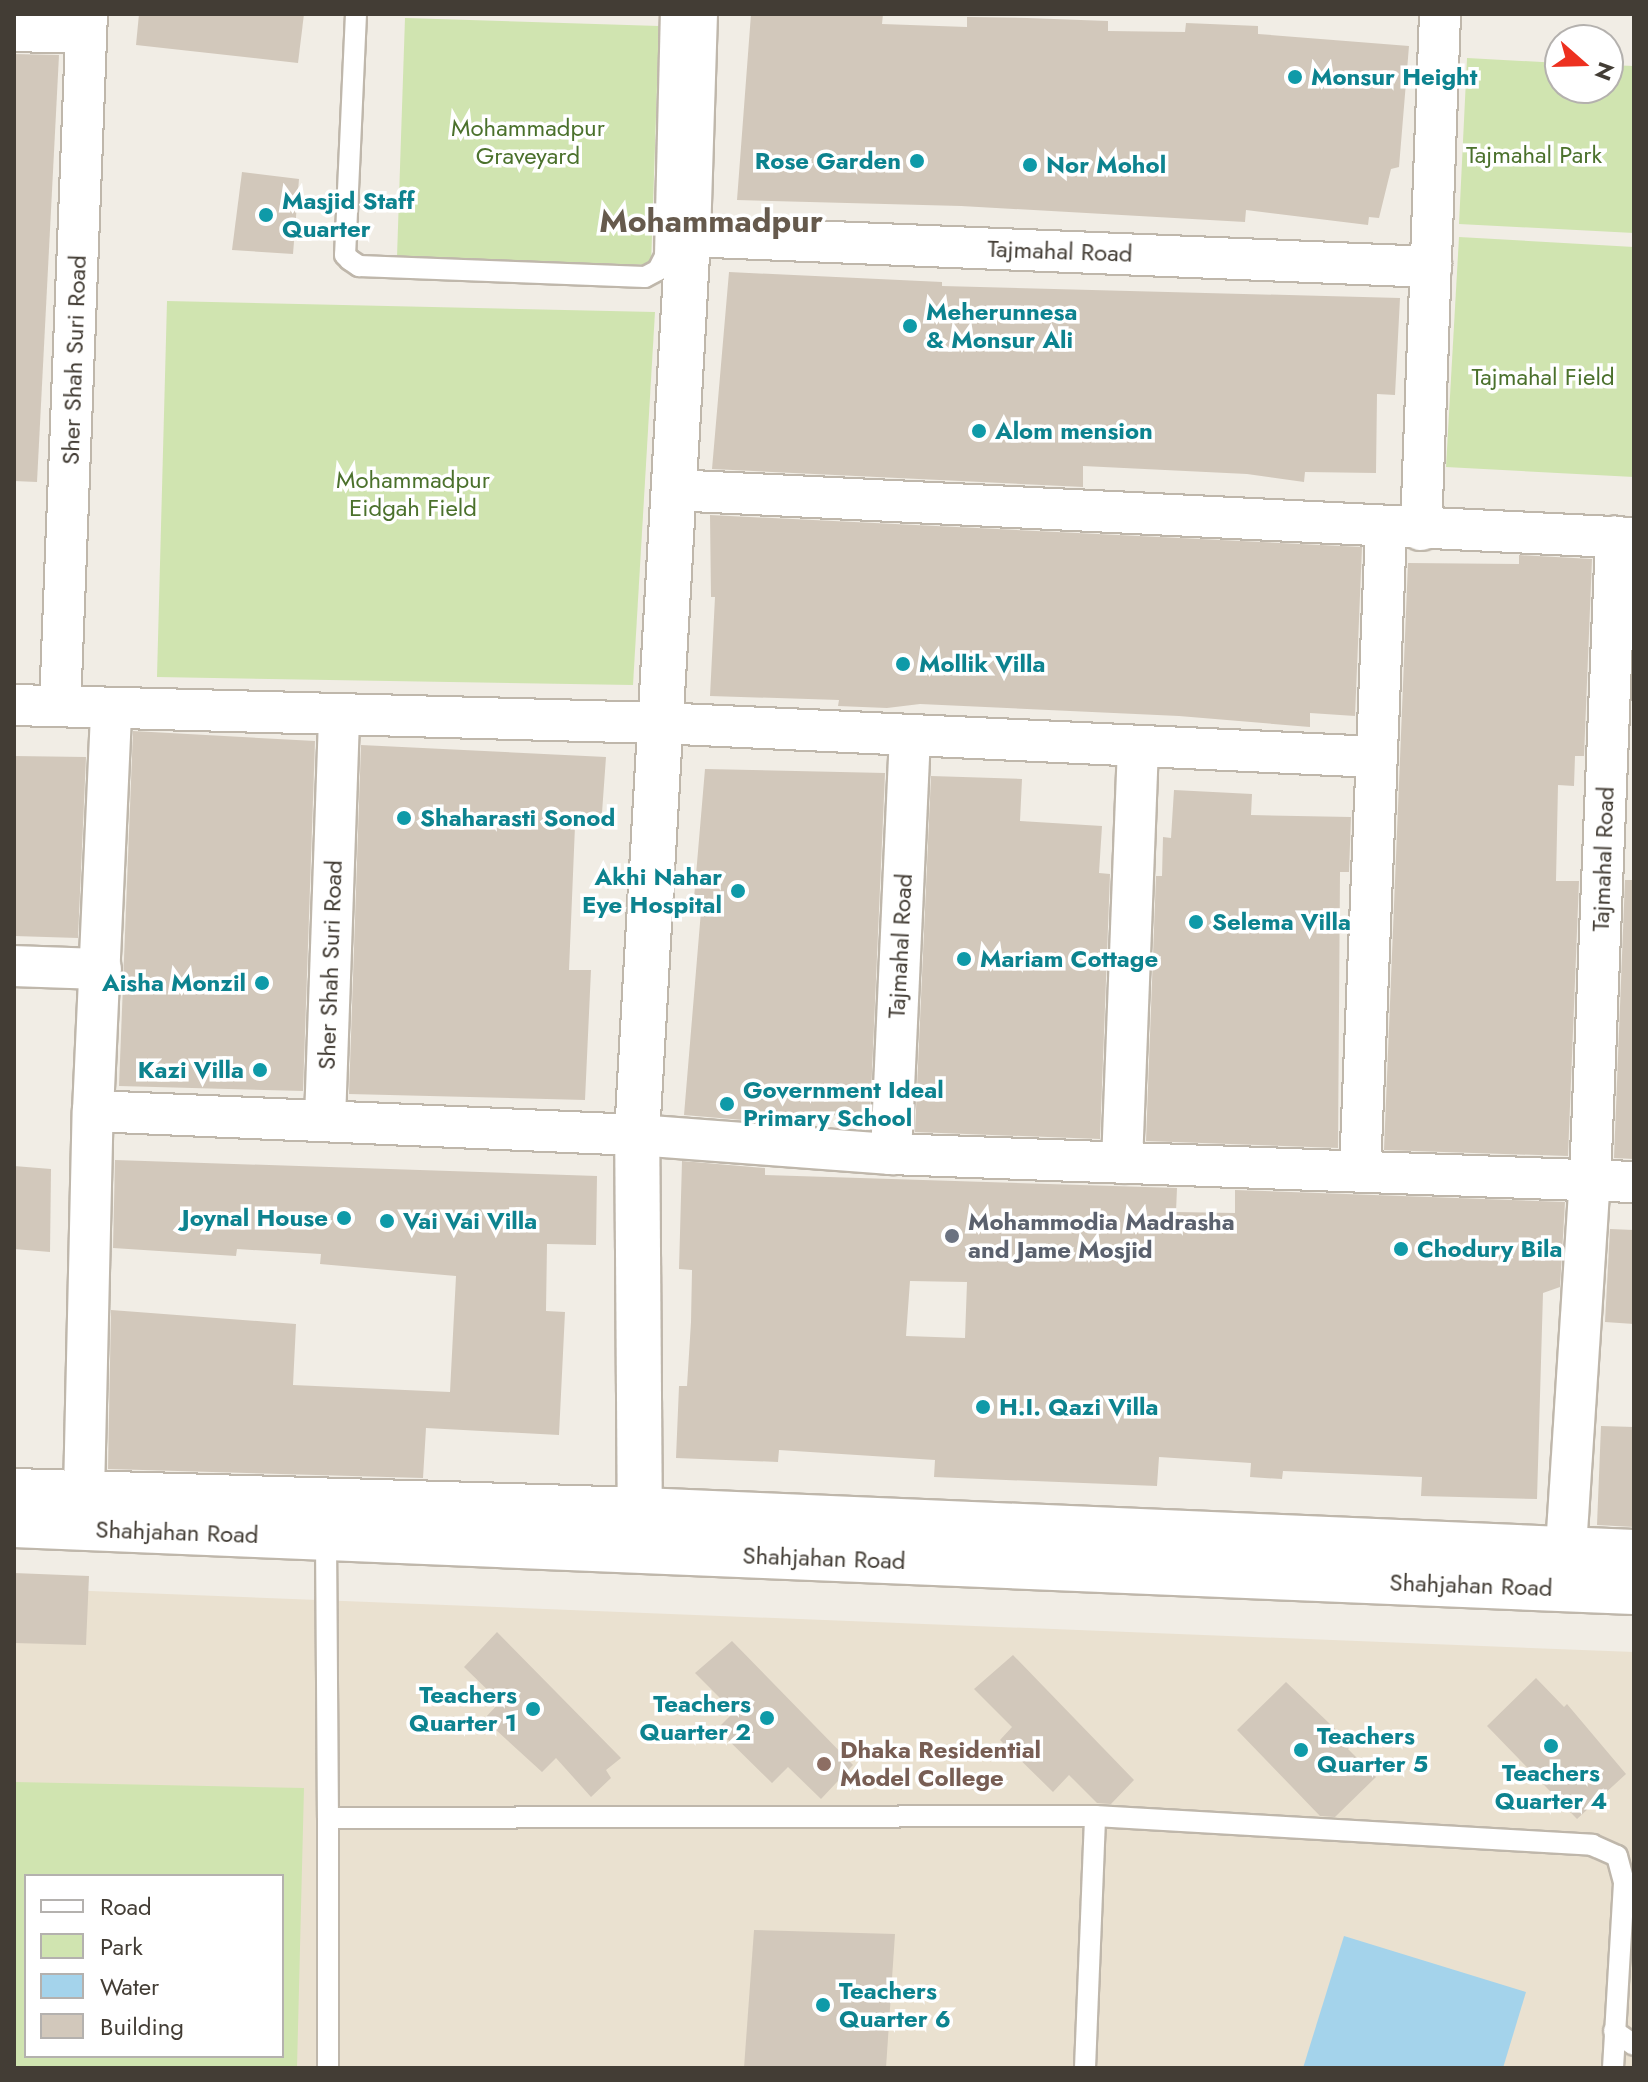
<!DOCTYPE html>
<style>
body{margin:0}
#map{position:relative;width:1648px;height:2082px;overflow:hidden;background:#f1ede5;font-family:Jost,sans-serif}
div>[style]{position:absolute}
.education>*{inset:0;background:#eae1d0}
.green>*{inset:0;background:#d0e4b0}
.water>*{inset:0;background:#a4d3eb}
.building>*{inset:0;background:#d2c8bb}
.roads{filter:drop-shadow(2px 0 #bfb7ab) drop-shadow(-2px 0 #bfb7ab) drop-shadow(0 2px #bfb7ab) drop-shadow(0 -2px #bfb7ab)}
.service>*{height:20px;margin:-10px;padding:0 10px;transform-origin:10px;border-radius:10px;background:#fff}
.minor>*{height:40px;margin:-20px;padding:0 20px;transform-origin:20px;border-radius:20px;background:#fff}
.tertiary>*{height:44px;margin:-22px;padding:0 22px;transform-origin:22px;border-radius:22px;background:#fff}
.dots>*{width:22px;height:22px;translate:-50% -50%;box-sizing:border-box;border:4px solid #fff;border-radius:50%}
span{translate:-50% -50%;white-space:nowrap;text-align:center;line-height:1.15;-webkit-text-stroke:7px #fff;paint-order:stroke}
.culture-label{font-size:24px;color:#0d838f;font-weight:700}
.left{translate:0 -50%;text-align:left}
.right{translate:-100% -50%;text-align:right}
.park-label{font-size:24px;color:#4b712c}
.street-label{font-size:24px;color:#433d35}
.worship-label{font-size:24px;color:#5b616d;font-weight:700}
.education-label{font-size:24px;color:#785e54;font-weight:700}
.district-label{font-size:32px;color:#665a4d;font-weight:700}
.frame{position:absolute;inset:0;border:16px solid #433d35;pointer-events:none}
.legend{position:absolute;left:24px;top:1874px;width:260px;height:184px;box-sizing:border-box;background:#fff;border:2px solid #b4b1ae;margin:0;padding:10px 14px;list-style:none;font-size:24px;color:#433d35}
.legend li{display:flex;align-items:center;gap:16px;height:40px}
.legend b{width:40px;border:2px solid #b4b1ae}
.north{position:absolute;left:1544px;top:24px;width:80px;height:80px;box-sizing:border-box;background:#fff;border:2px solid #b4b1ae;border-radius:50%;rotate:110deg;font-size:22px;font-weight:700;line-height:32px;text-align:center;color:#433d35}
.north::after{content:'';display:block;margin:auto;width:28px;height:36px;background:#ed3120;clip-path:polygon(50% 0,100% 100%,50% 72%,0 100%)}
</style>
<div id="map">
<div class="education">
<div style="clip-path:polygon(evenodd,14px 1588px,1634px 1652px,1634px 2068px,14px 2068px,14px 1588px,26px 1876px,282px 1876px,282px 2056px,26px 2056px,26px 1876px)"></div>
</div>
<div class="green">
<div style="clip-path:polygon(405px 18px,659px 26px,651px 265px,397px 257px)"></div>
<div style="clip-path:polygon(1467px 58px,1560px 63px,1560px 88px,1608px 88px,1608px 65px,1634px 66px,1634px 233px,1459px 224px)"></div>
<div style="clip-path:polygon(1459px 237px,1634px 247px,1634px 477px,1446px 467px)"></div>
<div style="clip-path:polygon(167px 301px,655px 312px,633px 685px,157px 677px)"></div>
<div style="clip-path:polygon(evenodd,14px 1782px,304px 1788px,297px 2068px,14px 2068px,14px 1782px,282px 1876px,282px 2056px,26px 2056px,26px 1876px,282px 1876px)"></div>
</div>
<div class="water">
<div style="clip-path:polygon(1344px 1936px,1526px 1992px,1503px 2068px,1303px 2068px)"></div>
</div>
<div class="building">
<div style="clip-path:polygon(139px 14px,304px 14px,298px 63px,136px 45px)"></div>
<div style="clip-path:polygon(751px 14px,883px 14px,882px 24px,967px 27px,967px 17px,1027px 18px,1108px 21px,1108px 31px,1185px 32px,1186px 23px,1258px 26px,1258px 34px,1409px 46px,1399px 167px,1391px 169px,1379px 218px,1369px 217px,1368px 225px,1246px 210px,1245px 222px,961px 206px,737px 200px)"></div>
<div style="clip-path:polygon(14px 54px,59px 55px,37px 482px,14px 481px)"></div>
<div style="clip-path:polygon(242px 172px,299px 179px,293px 254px,232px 250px)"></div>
<div style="clip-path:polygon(729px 272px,942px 282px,942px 286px,1400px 298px,1395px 395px,1377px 394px,1376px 473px,1305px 472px,1304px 482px,1247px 474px,1083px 466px,1083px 487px,712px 469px)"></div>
<div style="clip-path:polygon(710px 515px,1362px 547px,1355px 716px,1310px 713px,1310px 727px,1179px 716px,920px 704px,887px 708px,838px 706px,839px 700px,710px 696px,715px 597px,711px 597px)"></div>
<div style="clip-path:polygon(1519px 555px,1592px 559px,1584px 756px,1575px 756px,1574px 786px,1558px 785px,1556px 881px,1579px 881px,1568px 1156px,1384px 1150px,1408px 563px,1519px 564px)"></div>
<div style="clip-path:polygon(133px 731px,315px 741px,303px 1091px,119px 1086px)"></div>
<div style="clip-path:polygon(361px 745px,606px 757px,601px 827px,575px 826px,569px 970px,591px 970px,585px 1100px,349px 1094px)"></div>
<div style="clip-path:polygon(14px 756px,86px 757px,78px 938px,14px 936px)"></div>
<div style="clip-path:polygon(705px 769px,885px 773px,870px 1117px,769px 1112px,768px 1122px,684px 1115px,701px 911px,693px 910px)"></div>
<div style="clip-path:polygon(931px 776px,1022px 779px,1020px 821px,1102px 826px,1099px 873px,1110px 874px,1100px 1139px,915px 1132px)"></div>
<div style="clip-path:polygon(1174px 790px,1252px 794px,1251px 815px,1351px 817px,1349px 872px,1340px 872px,1338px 1148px,1146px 1141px,1156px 876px,1162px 876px,1163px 837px,1171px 838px)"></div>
<div style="clip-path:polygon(1625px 880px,1634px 880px,1634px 1159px,1614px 1158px)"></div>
<div style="clip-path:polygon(115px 1160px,597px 1176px,596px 1245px,547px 1244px,546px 1311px,565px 1312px,559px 1435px,426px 1428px,423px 1478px,108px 1469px,111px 1310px,296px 1324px,293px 1385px,450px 1392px,456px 1276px,320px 1264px,321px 1254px,237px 1249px,236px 1256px,113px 1248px)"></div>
<div style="clip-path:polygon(evenodd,682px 1161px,765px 1168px,765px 1175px,1177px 1188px,1176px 1212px,1235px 1213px,1235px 1190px,1565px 1202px,1560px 1287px,1543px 1293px,1537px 1499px,1421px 1496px,1422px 1477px,1283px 1471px,1282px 1479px,1250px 1477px,1251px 1463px,1159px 1457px,1157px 1486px,934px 1477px,935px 1460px,779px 1450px,778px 1462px,676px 1458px,679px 1386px,687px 1386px,691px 1322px,692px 1270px,679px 1269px,682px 1161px,910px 1281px,967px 1282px,965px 1338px,906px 1336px,910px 1281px)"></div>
<div style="clip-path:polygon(14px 1166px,51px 1169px,50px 1252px,14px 1249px)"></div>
<div style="clip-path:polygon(1610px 1229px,1634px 1230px,1634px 1324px,1605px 1322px)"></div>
<div style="clip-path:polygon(1601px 1426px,1634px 1427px,1634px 1527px,1597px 1525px)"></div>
<div style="clip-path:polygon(14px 1573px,89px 1576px,86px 1645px,14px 1643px)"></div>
<div style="clip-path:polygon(497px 1632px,621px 1758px,606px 1770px,611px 1778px,591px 1797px,556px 1758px,542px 1772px,484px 1719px,500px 1702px,464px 1667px)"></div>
<div style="clip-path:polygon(732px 1641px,853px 1765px,821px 1799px,788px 1767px,772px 1783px,717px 1729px,734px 1712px,695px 1673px)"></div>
<div style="clip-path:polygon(1013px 1655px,1134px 1780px,1111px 1804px,1097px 1803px,1069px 1775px,1053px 1792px,1000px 1740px,1012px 1727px,974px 1689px)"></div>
<div style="clip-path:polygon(1536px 1678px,1564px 1707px,1567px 1704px,1626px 1774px,1577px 1819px,1487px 1726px)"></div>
<div style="clip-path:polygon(1286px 1682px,1352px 1745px,1348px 1749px,1376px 1777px,1335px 1817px,1320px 1816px,1237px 1730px)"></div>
<div style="clip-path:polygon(754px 1930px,895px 1934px,886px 2068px,744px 2068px)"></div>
</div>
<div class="roads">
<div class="service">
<div style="left:356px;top:14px;width:241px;rotate:92.6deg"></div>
<div style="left:345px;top:255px;width:7px;rotate:45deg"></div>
<div style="left:350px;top:260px;width:11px;rotate:34deg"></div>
<div style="left:359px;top:266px;width:286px;rotate:2.2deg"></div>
<div style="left:645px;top:277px;width:15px;rotate:-28deg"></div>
<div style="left:658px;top:270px;width:16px;rotate:-63deg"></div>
<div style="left:665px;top:256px;width:242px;rotate:-88.6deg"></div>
<div style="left:326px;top:1538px;width:280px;rotate:89.6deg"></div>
<div style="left:1614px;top:2031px;width:24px;rotate:35deg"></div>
<div style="left:328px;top:2068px;width:250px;rotate:-90deg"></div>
<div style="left:328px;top:1818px;width:767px;rotate:-0.15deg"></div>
<div style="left:1095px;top:1816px;width:498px;rotate:3.3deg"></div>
<div style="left:1592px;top:1845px;width:27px;rotate:24deg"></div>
<div style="left:1617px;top:1856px;width:28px;rotate:75deg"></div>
<div style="left:1624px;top:1883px;width:185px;rotate:93.4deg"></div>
<div style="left:1085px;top:2068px;width:252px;rotate:-87.7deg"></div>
</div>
<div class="minor">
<div style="left:14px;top:31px;width:72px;rotate:1.6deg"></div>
<div style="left:688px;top:236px;width:744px;rotate:2.39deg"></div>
<div style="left:672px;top:490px;width:963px;rotate:2.86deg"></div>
<div style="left:1421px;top:530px;width:516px;rotate:-87.89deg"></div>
<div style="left:14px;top:705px;width:645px;rotate:1.6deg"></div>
<div style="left:659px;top:723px;width:716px;rotate:2.72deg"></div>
<div style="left:60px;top:706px;width:693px;rotate:-87.77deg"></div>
<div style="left:14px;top:966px;width:87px;rotate:2deg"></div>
<div style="left:93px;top:1111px;width:545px;rotate:2.53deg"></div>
<div style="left:637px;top:1135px;width:255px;rotate:4.3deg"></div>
<div style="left:891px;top:1154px;width:744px;rotate:2.16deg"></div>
<div style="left:325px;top:1120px;width:406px;rotate:-88deg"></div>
<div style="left:891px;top:1154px;width:415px;rotate:-87.4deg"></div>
<div style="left:1122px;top:1163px;width:417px;rotate:-87.8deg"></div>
<div style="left:1360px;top:1171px;width:644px;rotate:-87.68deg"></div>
<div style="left:84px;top:1493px;width:382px;rotate:-88.7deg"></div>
<div style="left:93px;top:1111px;width:403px;rotate:-87.4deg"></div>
<div style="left:1566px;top:1548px;width:369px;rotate:-86.3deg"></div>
<div style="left:1590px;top:1180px;width:644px;rotate:-87.68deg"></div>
</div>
<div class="tertiary">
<div style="left:14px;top:1491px;width:627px;rotate:1.74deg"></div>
<div style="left:641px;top:1510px;width:994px;rotate:2.42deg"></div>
<div style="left:14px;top:1525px;width:1621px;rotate:2.37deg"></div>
<div style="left:640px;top:1538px;width:403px;rotate:-90.4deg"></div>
<div style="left:637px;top:1135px;width:900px;rotate:-86.75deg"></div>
<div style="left:688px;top:236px;width:222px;rotate:-88.2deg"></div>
</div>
</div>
<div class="dots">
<div style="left:1295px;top:77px;background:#0f9aa8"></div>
<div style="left:917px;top:161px;background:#0f9aa8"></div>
<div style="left:1030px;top:165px;background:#0f9aa8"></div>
<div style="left:266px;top:215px;background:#0f9aa8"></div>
<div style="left:910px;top:326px;background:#0f9aa8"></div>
<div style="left:979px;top:431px;background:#0f9aa8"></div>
<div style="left:903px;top:664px;background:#0f9aa8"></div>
<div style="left:404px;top:818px;background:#0f9aa8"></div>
<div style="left:738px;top:891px;background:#0f9aa8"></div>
<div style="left:1196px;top:922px;background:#0f9aa8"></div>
<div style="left:964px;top:959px;background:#0f9aa8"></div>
<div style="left:262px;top:983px;background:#0f9aa8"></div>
<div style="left:260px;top:1070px;background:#0f9aa8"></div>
<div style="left:727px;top:1104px;background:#0f9aa8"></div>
<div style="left:344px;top:1218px;background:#0f9aa8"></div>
<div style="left:387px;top:1221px;background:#0f9aa8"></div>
<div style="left:952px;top:1236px;background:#6b7280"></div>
<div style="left:1401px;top:1249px;background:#0f9aa8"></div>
<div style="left:983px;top:1407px;background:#0f9aa8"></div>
<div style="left:533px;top:1709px;background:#0f9aa8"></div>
<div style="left:767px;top:1718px;background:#0f9aa8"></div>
<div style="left:1551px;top:1746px;background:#0f9aa8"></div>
<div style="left:1301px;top:1750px;background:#0f9aa8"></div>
<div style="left:824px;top:1764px;background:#8d6e63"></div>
<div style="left:823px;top:2005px;background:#0f9aa8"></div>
</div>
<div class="culture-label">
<span class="left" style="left:1311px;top:77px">Monsur Height</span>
<span class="right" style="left:901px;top:161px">Rose Garden</span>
<span class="left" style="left:1046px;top:165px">Nor Mohol</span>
<span class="left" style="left:282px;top:215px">Masjid Staff<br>Quarter</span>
<span class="left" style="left:926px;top:326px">Meherunnesa<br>&amp; Monsur Ali</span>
<span class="left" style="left:995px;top:431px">Alom mension</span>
<span class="left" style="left:919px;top:664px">Mollik Villa</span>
<span class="left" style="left:420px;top:818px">Shaharasti Sonod</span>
<span class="right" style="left:722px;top:891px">Akhi Nahar<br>Eye Hospital</span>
<span class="left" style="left:1212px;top:922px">Selema Villa</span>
<span class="left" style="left:980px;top:959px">Mariam Cottage</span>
<span class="right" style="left:246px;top:983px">Aisha Monzil</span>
<span class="right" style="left:244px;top:1070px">Kazi Villa</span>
<span class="left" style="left:743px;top:1104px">Government Ideal<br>Primary School</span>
<span class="right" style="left:328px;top:1218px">Joynal House</span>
<span class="left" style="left:403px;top:1221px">Vai Vai Villa</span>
<span class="left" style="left:1417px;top:1249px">Chodury Bila</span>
<span class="left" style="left:999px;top:1407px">H.I. Qazi Villa</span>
<span class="right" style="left:517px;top:1709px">Teachers<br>Quarter 1</span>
<span class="right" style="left:751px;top:1718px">Teachers<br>Quarter 2</span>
<span class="left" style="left:1317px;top:1750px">Teachers<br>Quarter 5</span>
<span style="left:1551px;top:1787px">Teachers<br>Quarter 4</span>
<span class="left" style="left:839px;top:2005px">Teachers<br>Quarter 6</span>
</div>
<div class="park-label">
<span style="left:528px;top:142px">Mohammadpur<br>Graveyard</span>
<span style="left:1534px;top:155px">Tajmahal Park</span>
<span style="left:1543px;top:377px">Tajmahal Field</span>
<span style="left:413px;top:494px">Mohammadpur<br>Eidgah Field</span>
</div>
<div class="street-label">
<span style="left:1060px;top:251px;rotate:2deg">Tajmahal Road</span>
<span style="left:74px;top:360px;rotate:-88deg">Sher Shah Suri Road</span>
<span style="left:1603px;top:859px;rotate:-88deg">Tajmahal Road</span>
<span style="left:900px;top:946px;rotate:-87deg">Tajmahal Road</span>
<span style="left:330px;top:965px;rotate:-88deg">Sher Shah Suri Road</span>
<span style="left:177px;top:1532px;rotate:2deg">Shahjahan Road</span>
<span style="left:824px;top:1558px;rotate:2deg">Shahjahan Road</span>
<span style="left:1471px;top:1585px;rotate:2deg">Shahjahan Road</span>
</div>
<div class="worship-label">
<span class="left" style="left:968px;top:1236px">Mohammodia Madrasha<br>and Jame Mosjid</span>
</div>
<div class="education-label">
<span class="left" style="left:840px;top:1764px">Dhaka Residential<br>Model College</span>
</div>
<div class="district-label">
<span style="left:711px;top:221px">Mohammadpur</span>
</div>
<div class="frame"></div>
<ul class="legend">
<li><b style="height:10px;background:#fff"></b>Road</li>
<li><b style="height:22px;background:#d0e4b0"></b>Park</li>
<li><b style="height:22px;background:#a4d3eb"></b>Water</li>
<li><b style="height:22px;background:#d2c8bb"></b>Building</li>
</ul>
<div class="north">N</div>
</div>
